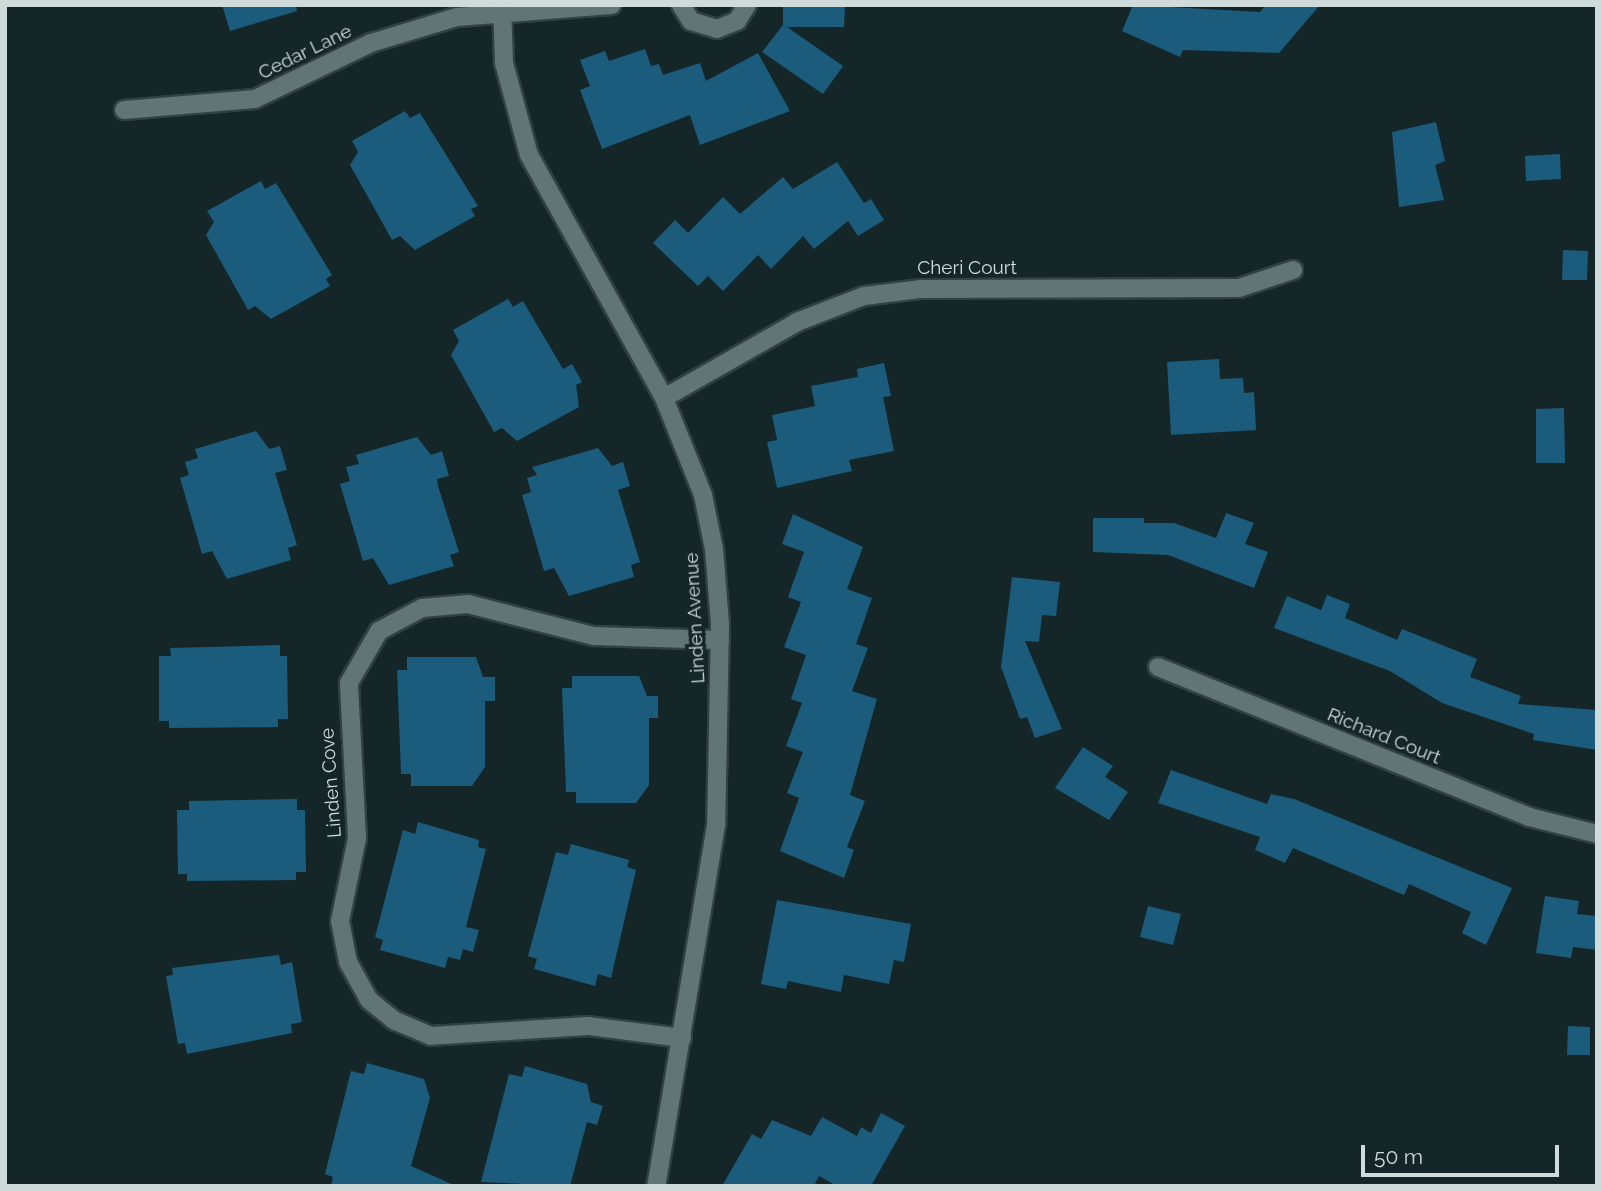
<!DOCTYPE html>
<style>
body{margin:0}
#map{position:relative;width:1602px;height:1191px;overflow:hidden;background:#152628;font-family:Raleway,sans-serif}
div>[style]{position:absolute}
.building>*{inset:0;background:#1b5c7c}
.roads{filter:drop-shadow(2px 0 #324041) drop-shadow(-2px 0 #324041) drop-shadow(0 2px #324041) drop-shadow(0 -2px #324041)}
.street>*{height:18px;margin:-9px;padding:0 9px;transform-origin:9px;border-radius:9px;background:#617476}
.secondary>*{height:18px;margin:-9px;padding:0 9px;transform-origin:9px;border-radius:9px;background:#617476}
span{translate:-50% -50%;white-space:nowrap;text-align:center;line-height:1.15;-webkit-text-stroke:7px #152628;paint-order:stroke}
.street-label{font-size:19px;color:#cfdadb}
.frame{position:absolute;inset:0;border:7px solid #cfdadb;pointer-events:none}
.scale{position:absolute;left:1361px;top:1145px;width:198px;height:32px;box-sizing:border-box;border:4px solid #cfdadb;border-top:0;padding-left:9px;font-size:21px;line-height:24px;white-space:nowrap;color:#cfdadb;-webkit-text-stroke:5px #152628;paint-order:stroke}
</style>
<div id="map">
<div class="building">
<div style="clip-path:polygon(222px 5px,296px 5px,297px 11px,230px 31px)"></div>
<div style="clip-path:polygon(783px 5px,845px 5px,844px 27px,787px 27px,843px 66px,823px 94px,762px 52px,783px 25px)"></div>
<div style="clip-path:polygon(1133px 5px,1260px 12px,1266px 5px,1320px 5px,1279px 53px,1183px 50px,1180px 57px,1122px 31px)"></div>
<div style="clip-path:polygon(645px 49px,651px 66px,659px 64px,663px 75px,700px 63px,706px 81px,758px 53px,790px 111px,700px 145px,690px 115px,602px 149px,580px 90px,590px 86px,580px 60px,605px 51px,609px 61px)"></div>
<div style="clip-path:polygon(405px 111px,410px 118px,420px 113px,478px 206px,471px 209px,475px 216px,415px 250px,400px 236px,392px 240px,350px 165px,358px 152px,352px 141px)"></div>
<div style="clip-path:polygon(1436px 122px,1445px 161px,1435px 165px,1444px 200px,1399px 207px,1392px 132px)"></div>
<div style="clip-path:polygon(1560px 154px,1561px 179px,1526px 181px,1525px 156px)"></div>
<div style="clip-path:polygon(837px 162px,864px 203px,871px 199px,884px 220px,858px 236px,848px 221px,814px 249px,803px 236px,771px 269px,758px 255px,723px 291px,708px 276px,698px 286px,653px 243px,675px 220px,688px 233px,723px 197px,740px 214px,783px 177px,793px 189px)"></div>
<div style="clip-path:polygon(261px 181px,265px 189px,276px 183px,332px 275px,326px 279px,330px 286px,271px 319px,255px 306px,248px 310px,206px 235px,214px 222px,207px 211px)"></div>
<div style="clip-path:polygon(1563px 250px,1588px 251px,1587px 280px,1562px 280px)"></div>
<div style="clip-path:polygon(508px 299px,513px 307px,523px 301px,563px 369px,572px 364px,582px 382px,576px 385px,579px 407px,517px 441px,502px 428px,494px 432px,451px 355px,459px 341px,453px 330px)"></div>
<div style="clip-path:polygon(1219px 359px,1220px 379px,1243px 378px,1244px 393px,1254px 392px,1256px 430px,1171px 435px,1167px 362px)"></div>
<div style="clip-path:polygon(884px 363px,891px 396px,883px 397px,894px 451px,849px 460px,852px 471px,777px 488px,767px 442px,777px 440px,772px 415px,815px 406px,811px 386px,858px 377px,857px 369px)"></div>
<div style="clip-path:polygon(1564px 408px,1565px 463px,1536px 463px,1536px 409px)"></div>
<div style="clip-path:polygon(256px 431px,269px 449px,280px 446px,287px 470px,275px 473px,297px 545px,288px 548px,291px 560px,227px 579px,212px 551px,202px 554px,180px 478px,189px 475px,185px 462px,198px 458px,195px 449px)"></div>
<div style="clip-path:polygon(417px 437px,431px 455px,442px 451px,449px 476px,437px 479px,438px 486px,459px 552px,450px 555px,454px 566px,389px 585px,373px 558px,363px 561px,340px 484px,350px 481px,346px 467px,359px 464px,356px 455px)"></div>
<div style="clip-path:polygon(598px 448px,612px 466px,623px 462px,630px 486px,618px 490px,640px 562px,631px 565px,634px 577px,569px 596px,554px 568px,544px 571px,522px 495px,531px 492px,527px 478px,537px 475px,532px 467px)"></div>
<div style="clip-path:polygon(1226px 513px,1254px 523px,1245px 544px,1268px 552px,1254px 588px,1168px 555px,1093px 552px,1093px 518px,1144px 518px,1144px 523px,1174px 523px,1216px 538px)"></div>
<div style="clip-path:polygon(793px 514px,863px 547px,847px 589px,872px 598px,856px 644px,868px 648px,852px 691px,877px 699px,850px 795px,865px 801px,847px 847px,854px 850px,844px 878px,780px 851px,799px 798px,787px 793px,803px 752px,786px 746px,802px 703px,791px 699px,806px 655px,784px 647px,801px 602px,788px 597px,804px 552px,782px 544px)"></div>
<div style="clip-path:polygon(1012px 577px,1060px 582px,1056px 616px,1042px 615px,1039px 642px,1025px 641px,1062px 729px,1035px 738px,1027px 717px,1020px 719px,1001px 667px)"></div>
<div style="clip-path:polygon(1327px 595px,1350px 604px,1345px 618px,1397px 640px,1402px 629px,1477px 659px,1470px 677px,1521px 696px,1518px 704px,1597px 710px,1597px 750px,1533px 740px,1534px 734px,1442px 703px,1390px 671px,1274px 628px,1287px 596px,1321px 610px)"></div>
<div style="clip-path:polygon(280px 645px,280px 656px,287px 656px,288px 719px,278px 719px,278px 727px,169px 728px,169px 721px,159px 721px,159px 656px,171px 656px,170px 648px)"></div>
<div style="clip-path:polygon(407px 657px,476px 657px,483px 677px,495px 677px,495px 701px,485px 701px,485px 767px,472px 786px,411px 786px,411px 774px,401px 774px,397px 670px,407px 670px)"></div>
<div style="clip-path:polygon(572px 676px,639px 676px,647px 696px,658px 696px,658px 718px,649px 718px,649px 785px,636px 803px,576px 803px,576px 792px,566px 792px,562px 688px,572px 688px)"></div>
<div style="clip-path:polygon(1083px 747px,1113px 766px,1105px 777px,1128px 792px,1109px 820px,1055px 788px)"></div>
<div style="clip-path:polygon(1171px 770px,1267px 804px,1271px 794px,1294px 799px,1512px 888px,1486px 945px,1462px 933px,1471px 912px,1409px 884px,1404px 895px,1293px 848px,1285px 863px,1255px 850px,1260px 837px,1158px 803px)"></div>
<div style="clip-path:polygon(297px 799px,297px 810px,305px 810px,306px 872px,296px 872px,296px 880px,187px 881px,187px 874px,178px 874px,177px 810px,189px 810px,189px 801px)"></div>
<div style="clip-path:polygon(418px 822px,479px 840px,478px 847px,486px 849px,466px 927px,479px 930px,473px 952px,463px 949px,460px 960px,448px 957px,445px 968px,380px 950px,383px 940px,375px 937px,403px 830px,415px 834px)"></div>
<div style="clip-path:polygon(571px 844px,629px 860px,627px 867px,636px 870px,611px 978px,598px 974px,595px 986px,534px 969px,537px 959px,528px 956px,556px 852px,568px 855px)"></div>
<div style="clip-path:polygon(1545px 896px,1579px 901px,1577px 914px,1597px 916px,1597px 950px,1573px 947px,1571px 958px,1536px 953px)"></div>
<div style="clip-path:polygon(777px 900px,911px 924px,904px 962px,894px 960px,889px 984px,844px 975px,841px 992px,788px 981px,786px 989px,761px 984px)"></div>
<div style="clip-path:polygon(1148px 906px,1181px 914px,1173px 945px,1140px 937px)"></div>
<div style="clip-path:polygon(279px 955px,281px 965px,292px 962px,302px 1022px,291px 1024px,292px 1033px,187px 1054px,185px 1043px,178px 1044px,166px 976px,173px 975px,172px 968px)"></div>
<div style="clip-path:polygon(1568px 1026px,1590px 1027px,1590px 1055px,1567px 1055px)"></div>
<div style="clip-path:polygon(367px 1063px,424px 1079px,430px 1098px,411px 1166px,456px 1186px,331px 1186px,333px 1177px,325px 1174px,351px 1071px,364px 1074px)"></div>
<div style="clip-path:polygon(525px 1066px,587px 1084px,591px 1102px,603px 1106px,597px 1125px,587px 1122px,570px 1186px,481px 1182px,509px 1074px,522px 1077px)"></div>
<div style="clip-path:polygon(881px 1113px,905px 1126px,871px 1186px,837px 1186px,819px 1176px,814px 1186px,722px 1186px,752px 1134px,761px 1139px,772px 1120px,811px 1136px,822px 1117px,857px 1136px,861px 1127px,871px 1133px)"></div>
</div>
<div class="roads">
<div class="street">
<div style="left:681px;top:5px;width:19px;rotate:58deg"></div>
<div style="left:691px;top:21px;width:27px;rotate:17deg"></div>
<div style="left:717px;top:29px;width:22px;rotate:-22deg"></div>
<div style="left:737px;top:21px;width:19px;rotate:-58deg"></div>
<div style="left:124px;top:110px;width:131px;rotate:-4.8deg"></div>
<div style="left:255px;top:99px;width:129px;rotate:-25.8deg"></div>
<div style="left:371px;top:43px;width:90px;rotate:-16.8deg"></div>
<div style="left:457px;top:17px;width:155px;rotate:-4.4deg"></div>
<div style="left:664px;top:398px;width:153px;rotate:-29.7deg"></div>
<div style="left:797px;top:322px;width:72px;rotate:-21.2deg"></div>
<div style="left:864px;top:296px;width:56px;rotate:-7.1deg"></div>
<div style="left:920px;top:289px;width:319px;rotate:-0.2deg"></div>
<div style="left:1239px;top:288px;width:57px;rotate:-18.4deg"></div>
<div style="left:1158px;top:667px;width:400px;rotate:22deg"></div>
<div style="left:1529px;top:817px;width:70px;rotate:14deg"></div>
<div style="left:682px;top:1038px;width:95px;rotate:-172.7deg"></div>
<div style="left:588px;top:1026px;width:157px;rotate:176.4deg"></div>
<div style="left:431px;top:1036px;width:39px;rotate:-157deg"></div>
<div style="left:395px;top:1021px;width:33px;rotate:-141deg"></div>
<div style="left:369px;top:1000px;width:43px;rotate:-118.9deg"></div>
<div style="left:348px;top:962px;width:42px;rotate:-101deg"></div>
<div style="left:340px;top:921px;width:85px;rotate:-78.4deg"></div>
<div style="left:357px;top:838px;width:155px;rotate:-93deg"></div>
<div style="left:349px;top:683px;width:60px;rotate:-60deg"></div>
<div style="left:379px;top:631px;width:49px;rotate:-28.1deg"></div>
<div style="left:422px;top:608px;width:46px;rotate:-5deg"></div>
<div style="left:468px;top:604px;width:130px;rotate:14.3deg"></div>
<div style="left:594px;top:636px;width:126px;rotate:1.8deg"></div>
</div>
<div class="secondary">
<div style="left:502px;top:5px;width:58px;rotate:88deg"></div>
<div style="left:504px;top:63px;width:95px;rotate:74.8deg"></div>
<div style="left:529px;top:155px;width:278px;rotate:60.9deg"></div>
<div style="left:664px;top:398px;width:105px;rotate:68.1deg"></div>
<div style="left:703px;top:495px;width:55px;rotate:78.5deg"></div>
<div style="left:714px;top:549px;width:75px;rotate:85.4deg"></div>
<div style="left:720px;top:624px;width:201px;rotate:91.1deg"></div>
<div style="left:716px;top:825px;width:366px;rotate:99.4deg"></div>
</div>
</div>
<div class="street-label">
<span style="left:305px;top:52px;rotate:-26deg">Cedar Lane</span>
<span style="left:967px;top:268px">Cheri Court</span>
<span style="left:695px;top:618px;rotate:-93deg">Linden Avenue</span>
<span style="left:1384px;top:736px;rotate:22deg">Richard Court</span>
<span style="left:331px;top:783px;rotate:-94deg">Linden Cove</span>
</div>
<div class="frame"></div>
<div class="scale">50 m</div>
</div>
